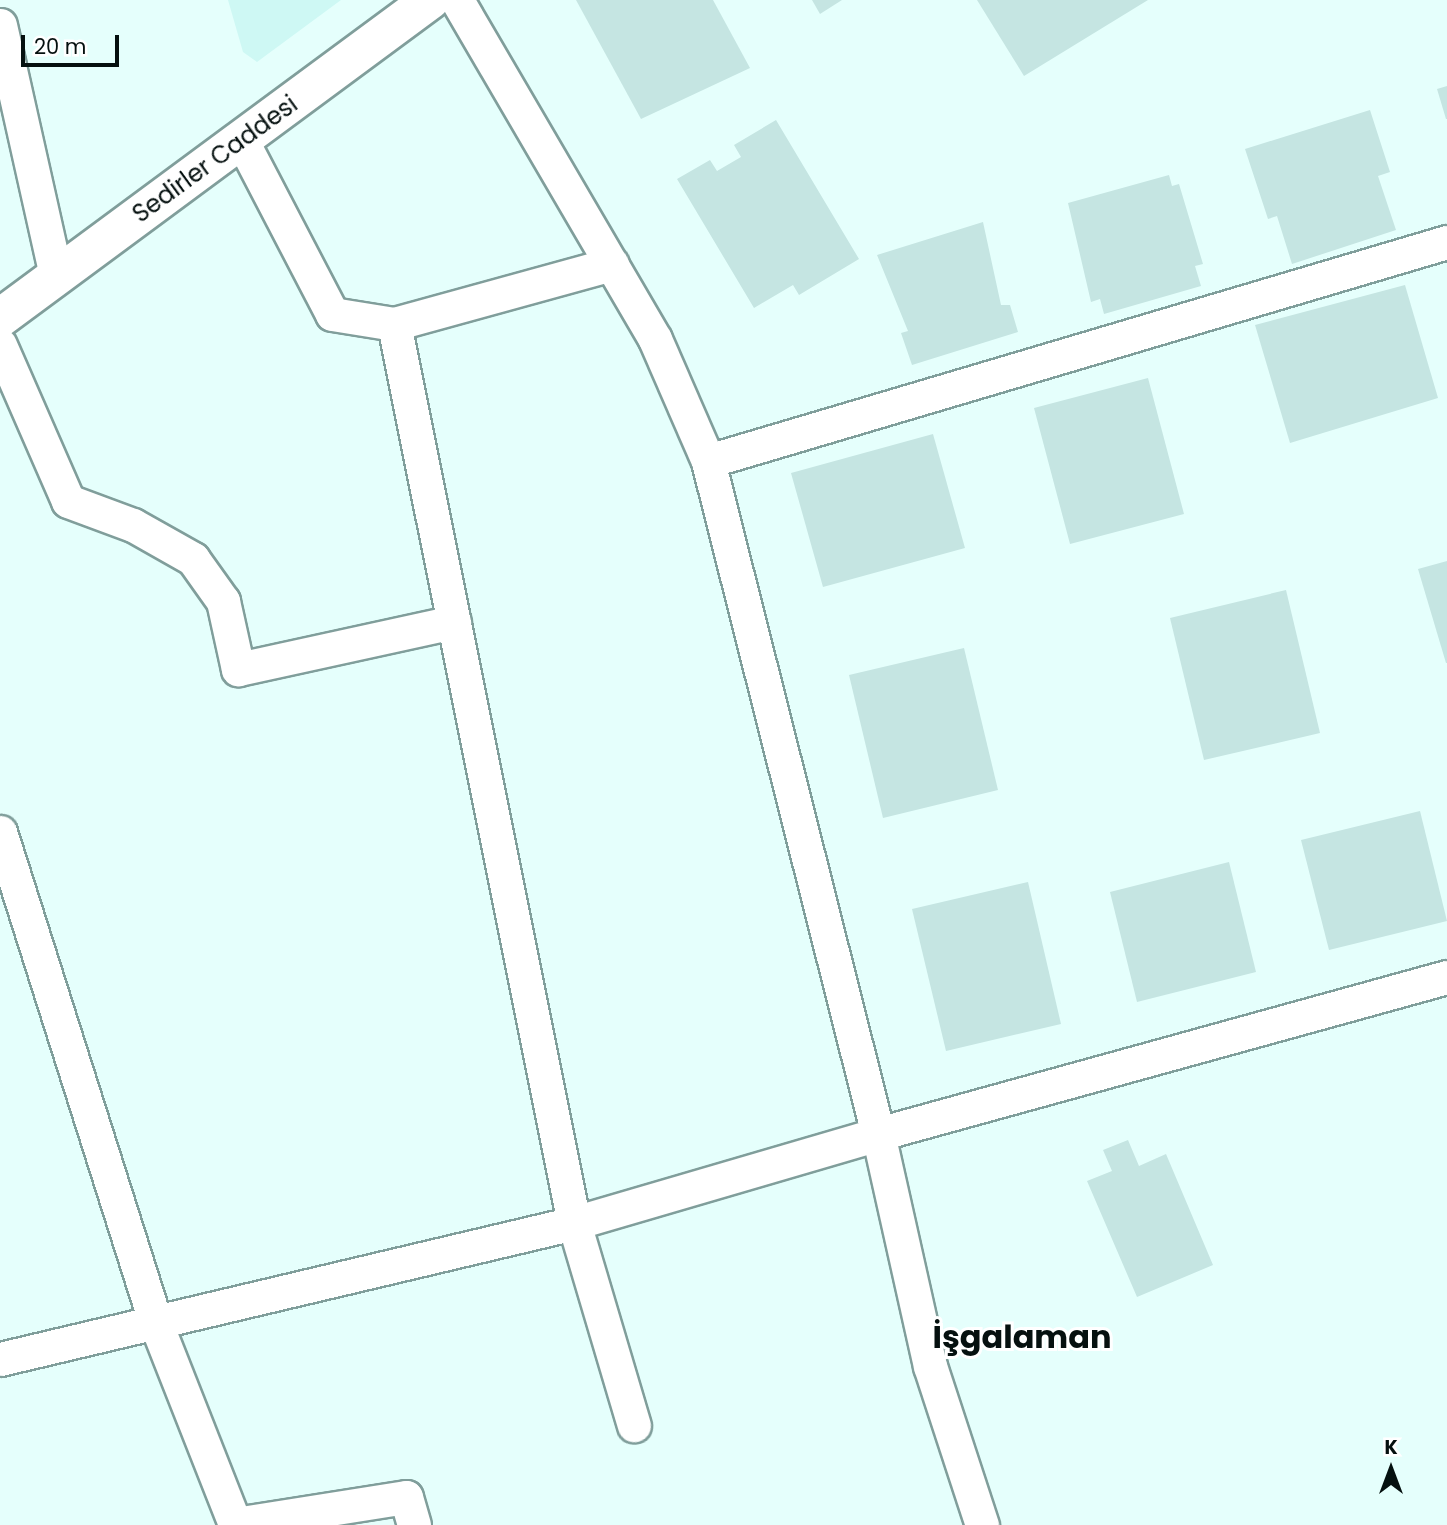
<!DOCTYPE html>
<meta charset="utf-8">
<style>
body{margin:0}
#map{position:relative;width:1447px;height:1525px;overflow:hidden;background:#e5fffc;font-family:Poppins,sans-serif}
div>[style]{position:absolute}
.built>*{inset:0;background:#cef8f4}
.building>*{inset:0;background:#c5e5e2}
.roads{filter:drop-shadow(2px 0 #809e9b) drop-shadow(-2px 0 #809e9b) drop-shadow(0 2px #809e9b) drop-shadow(0 -2px #809e9b)}
.minor>*{height:33px;margin:-16.5px;padding:0 16.5px;transform-origin:16.5px;border-radius:16.5px;background:#fff}
.tertiary>*{height:38px;margin:-19px;padding:0 19px;transform-origin:19px;border-radius:19px;background:#fff}
span{translate:-50% -50%;white-space:nowrap;text-align:center;line-height:1.15;-webkit-text-stroke:6px #fff;paint-order:stroke}
.street-label{font-size:24px;color:#05100f}
.district-label{font-size:32px;color:#05100f;font-weight:700}
.north{position:absolute;left:1356px;top:1434px;width:70px;height:70px;-webkit-text-stroke:5px #fff;paint-order:stroke;rotate:0deg;font-size:19px;font-weight:700;line-height:28px;text-align:center;color:#05100f}
.north::after{content:'';display:block;margin:auto;width:24px;height:32px;background:#05100f;clip-path:polygon(50% 0,100% 100%,50% 72%,0 100%)}
.scale{position:absolute;left:21px;top:35px;width:98px;height:32px;box-sizing:border-box;border:4px solid #05100f;border-top:0;padding-left:9px;font-size:21px;line-height:24px;white-space:nowrap;color:#05100f;-webkit-text-stroke:5px #fff;paint-order:stroke}
</style>
<div id="map">
<div class="built">
<div style="clip-path:polygon(228px 0,341px 0,257px 62px,243px 52px)"></div>
</div>
<div class="building">
<div style="clip-path:polygon(576px 0,713px 0,750px 68px,641px 119px)"></div>
<div style="clip-path:polygon(812px 0,842px 0,820px 14px)"></div>
<div style="clip-path:polygon(977px 0,1148px 0,1024px 76px)"></div>
<div style="clip-path:polygon(1447px 86px,1447px 119px,1446px 119px,1437px 89px)"></div>
<div style="clip-path:polygon(1370px 110px,1390px 172px,1378px 176px,1396px 230px,1292px 264px,1277px 216px,1268px 219px,1245px 149px)"></div>
<div style="clip-path:polygon(776px 120px,859px 259px,799px 295px,793px 285px,754px 308px,677px 179px,710px 160px,717px 171px,741px 157px,734px 145px)"></div>
<div style="clip-path:polygon(1169px 175px,1172px 186px,1179px 184px,1203px 264px,1195px 266px,1201px 286px,1104px 314px,1100px 299px,1091px 302px,1068px 203px)"></div>
<div style="clip-path:polygon(983px 222px,1001px 305px,1010px 305px,1018px 332px,912px 365px,901px 333px,908px 331px,877px 255px)"></div>
<div style="clip-path:polygon(1405px 285px,1438px 398px,1290px 443px,1255px 325px)"></div>
<div style="clip-path:polygon(1148px 378px,1184px 514px,1070px 544px,1034px 408px)"></div>
<div style="clip-path:polygon(933px 434px,965px 548px,823px 587px,791px 473px)"></div>
<div style="clip-path:polygon(1447px 561px,1447px 663px,1446px 663px,1418px 569px)"></div>
<div style="clip-path:polygon(1286px 590px,1320px 733px,1204px 760px,1170px 618px)"></div>
<div style="clip-path:polygon(964px 648px,998px 790px,883px 818px,849px 675px)"></div>
<div style="clip-path:polygon(1420px 811px,1447px 921px,1329px 950px,1301px 840px)"></div>
<div style="clip-path:polygon(1229px 862px,1256px 972px,1137px 1002px,1110px 892px)"></div>
<div style="clip-path:polygon(1028px 882px,1061px 1024px,946px 1051px,912px 909px)"></div>
<div style="clip-path:polygon(1128px 1140px,1139px 1166px,1166px 1154px,1213px 1265px,1137px 1297px,1087px 1181px,1112px 1171px,1103px 1150px)"></div>
</div>
<div class="roads">
<div class="minor">
<div style="left:0;top:25px;width:257px;rotate:77.4deg"></div>
<div style="left:241px;top:139px;width:197px;rotate:62.5deg"></div>
<div style="left:332px;top:314px;width:63px;rotate:9.2deg"></div>
<div style="left:394px;top:324px;width:226px;rotate:-15.4deg"></div>
<div style="left:394px;top:324px;width:917px;rotate:78.68deg"></div>
<div style="left:574px;top:1223px;width:211px;rotate:73.5deg"></div>
<div style="left:0;top:345px;width:170px;rotate:66.4deg"></div>
<div style="left:68px;top:501px;width:69px;rotate:20.3deg"></div>
<div style="left:133px;top:525px;width:69px;rotate:29.5deg"></div>
<div style="left:193px;top:559px;width:52px;rotate:54.5deg"></div>
<div style="left:223px;top:601px;width:70px;rotate:77.6deg"></div>
<div style="left:238px;top:669px;width:221px;rotate:-12.3deg"></div>
<div style="left:708px;top:461px;width:771px;rotate:-16.51deg"></div>
<div style="left:0;top:832px;width:513px;rotate:72.41deg"></div>
<div style="left:155px;top:1321px;width:218px;rotate:68.5deg"></div>
<div style="left:235px;top:1524px;width:173px;rotate:-9deg"></div>
<div style="left:406px;top:1497px;width:29px;rotate:74deg"></div>
<div style="left:0;top:1359px;width:590px;rotate:-13.33deg"></div>
<div style="left:574px;top:1223px;width:317px;rotate:-16.3deg"></div>
<div style="left:878px;top:1134px;width:694px;rotate:-104.18deg"></div>
<div style="left:708px;top:461px;width:133px;rotate:-113.5deg"></div>
<div style="left:655px;top:339px;width:393px;rotate:-120.3deg"></div>
<div style="left:982px;top:1525px;width:167px;rotate:-108.1deg"></div>
<div style="left:930px;top:1366px;width:238px;rotate:-102.6deg"></div>
<div style="left:878px;top:1134px;width:590px;rotate:-15.43deg"></div>
</div>
<div class="tertiary">
<div style="left:0;top:318px;width:535px;rotate:-36.48deg"></div>
</div>
</div>
<div class="street-label">
<span style="left:215px;top:159px;rotate:-36deg">Sedirler Caddesi</span>
</div>
<div class="district-label">
<span style="left:1022px;top:1337px">İşgalaman</span>
</div>
<div class="north">K</div>
<div class="scale">20 m</div>
</div>
